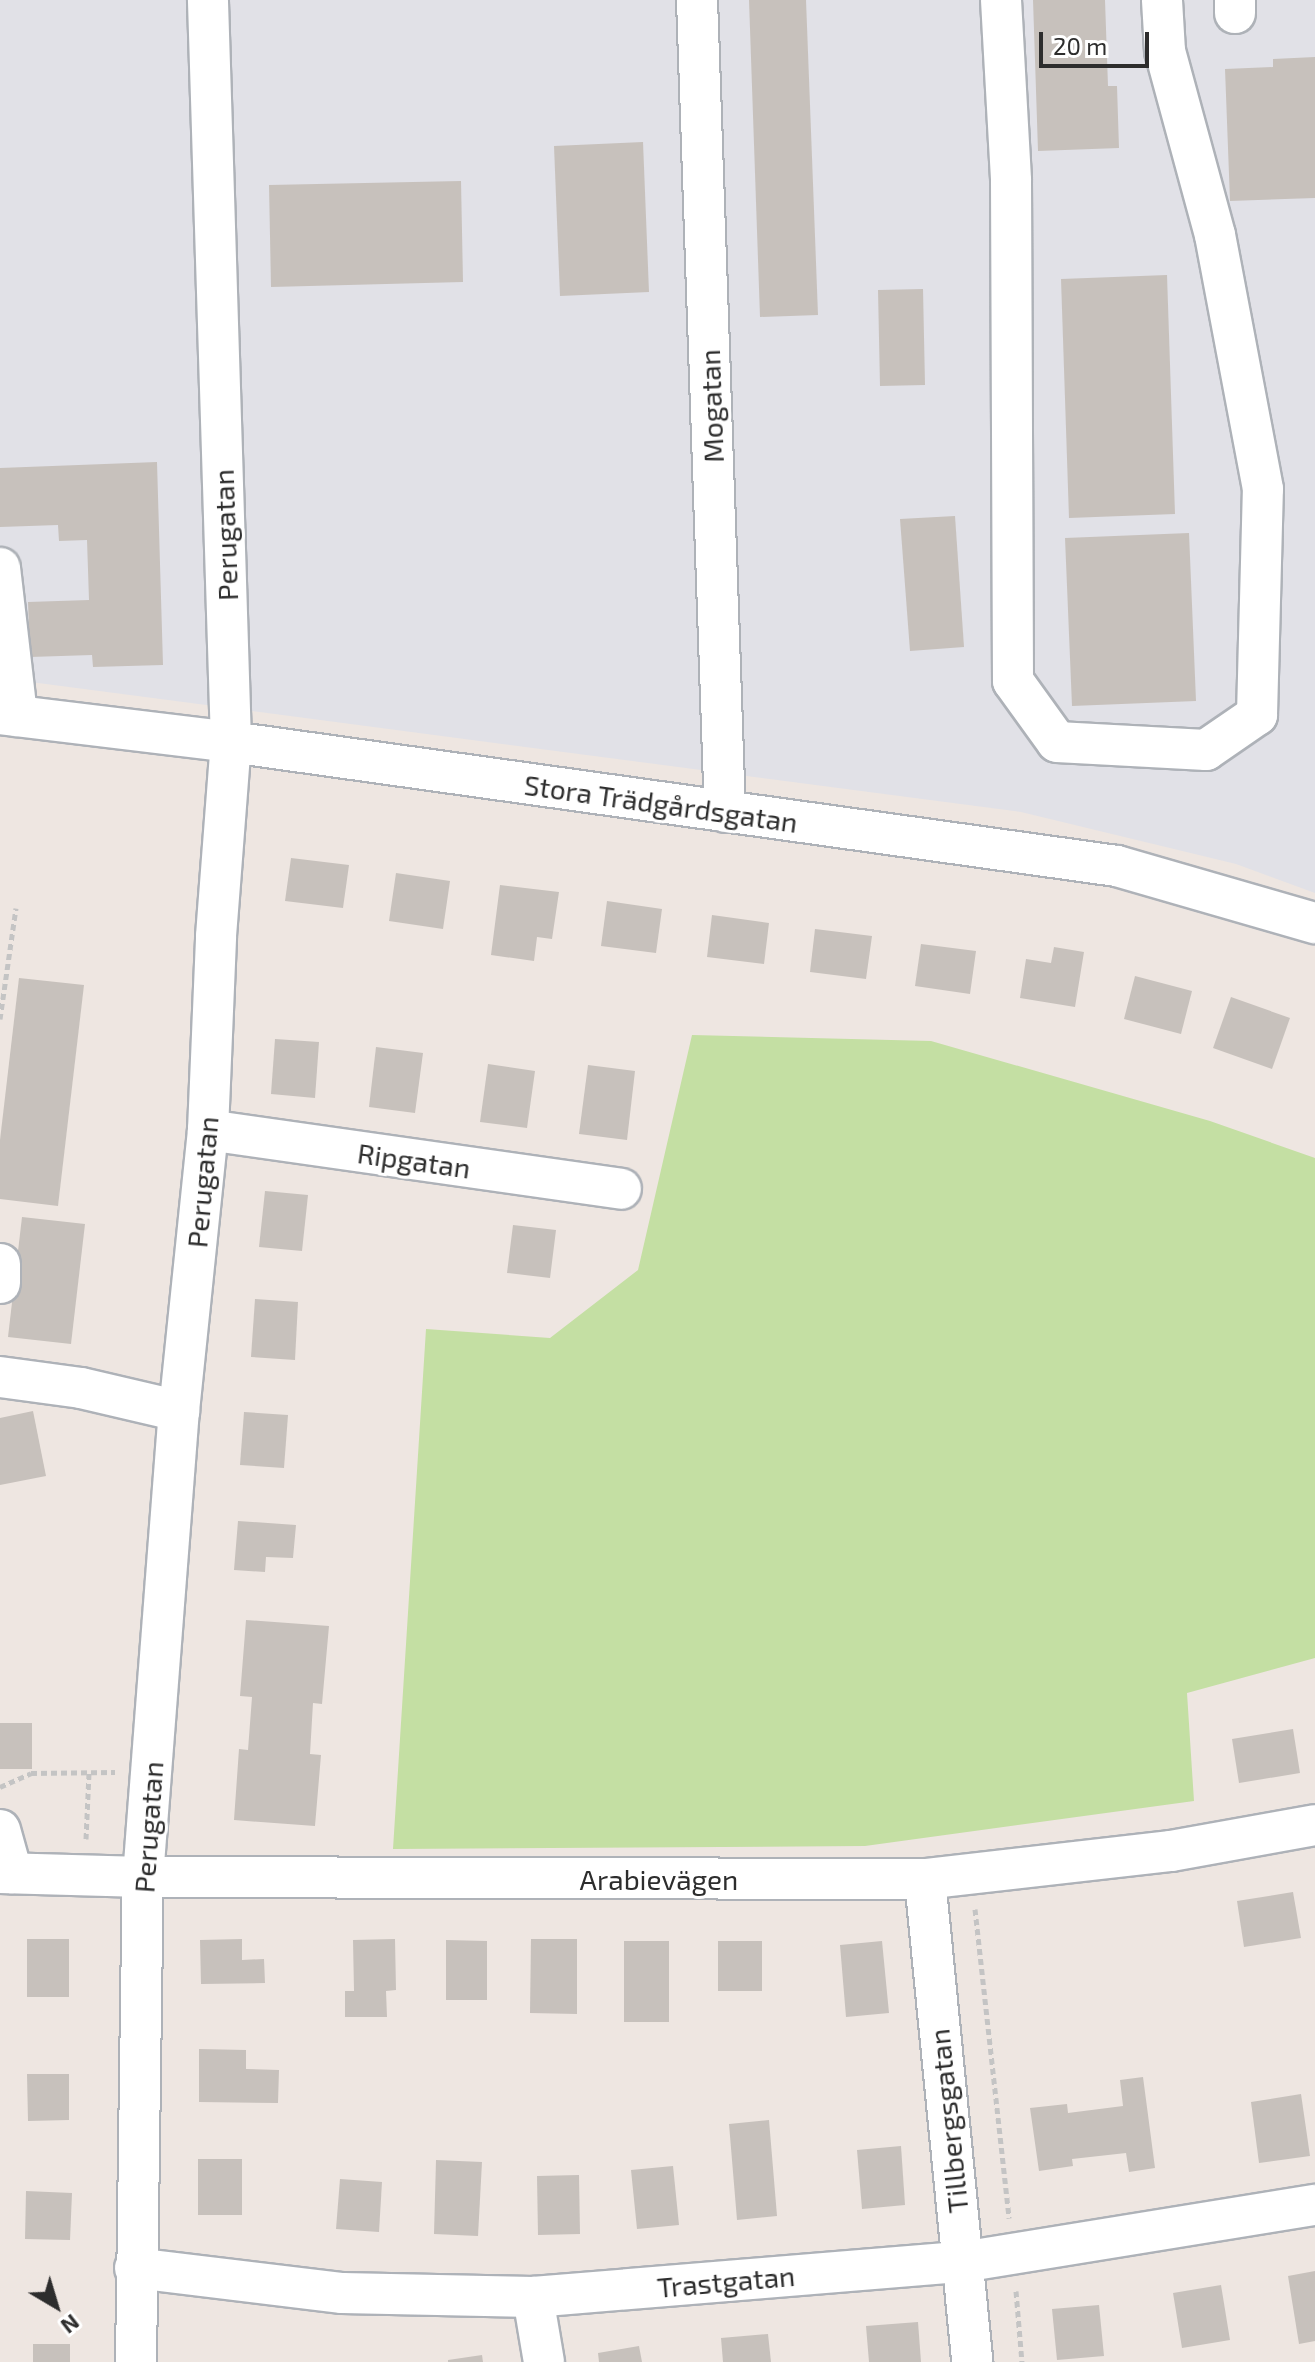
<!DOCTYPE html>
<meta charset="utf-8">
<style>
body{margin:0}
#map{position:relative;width:1315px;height:2362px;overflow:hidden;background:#eee6e1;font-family:"Exo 2",sans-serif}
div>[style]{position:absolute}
.industrial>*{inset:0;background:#e1e1e7}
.green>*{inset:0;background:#c4dfa3}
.building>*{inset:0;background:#c7c1bc}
.path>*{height:5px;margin-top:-2.5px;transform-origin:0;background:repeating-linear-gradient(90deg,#c4c4c4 0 6px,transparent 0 10px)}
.roads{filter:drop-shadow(2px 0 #aeb2b8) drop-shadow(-2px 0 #aeb2b8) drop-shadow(0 2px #aeb2b8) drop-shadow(0 -2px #aeb2b8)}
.minor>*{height:40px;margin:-20px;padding:0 20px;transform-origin:20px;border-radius:20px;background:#fff}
span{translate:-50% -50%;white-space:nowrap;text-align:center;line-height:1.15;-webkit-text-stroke:6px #fff;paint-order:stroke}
.street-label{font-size:28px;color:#2d2d2d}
.north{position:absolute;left:16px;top:2266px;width:80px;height:80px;-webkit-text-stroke:6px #fff;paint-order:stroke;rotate:142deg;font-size:22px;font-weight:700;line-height:32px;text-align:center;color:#2d2d2d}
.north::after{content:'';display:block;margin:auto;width:28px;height:36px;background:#2d2d2d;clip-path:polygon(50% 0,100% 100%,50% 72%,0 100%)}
.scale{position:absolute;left:1039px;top:32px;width:110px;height:36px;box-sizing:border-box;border:4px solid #2d2d2d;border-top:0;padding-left:10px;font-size:24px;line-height:28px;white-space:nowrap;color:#2d2d2d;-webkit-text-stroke:6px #fff;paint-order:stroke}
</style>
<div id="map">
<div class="industrial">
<div style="clip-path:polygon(0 0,1315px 0,1315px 893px,1236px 864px,1021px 812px,0 678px)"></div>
</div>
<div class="green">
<div style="clip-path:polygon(692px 1035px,931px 1041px,1210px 1121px,1315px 1158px,1315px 1658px,1187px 1693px,1194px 1801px,865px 1846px,393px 1849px,426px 1329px,550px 1338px,638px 1270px)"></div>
</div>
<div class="building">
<div style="clip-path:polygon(749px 0,806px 0,818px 315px,760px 317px)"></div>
<div style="clip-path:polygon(1033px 0,1105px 0,1108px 86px,1117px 86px,1119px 148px,1038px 151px)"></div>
<div style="clip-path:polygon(1315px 57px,1315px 198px,1230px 201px,1225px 69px,1273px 67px,1273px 59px)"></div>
<div style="clip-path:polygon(643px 142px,649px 292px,560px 296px,554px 146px)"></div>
<div style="clip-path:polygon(461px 181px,463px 282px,271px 287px,269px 185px)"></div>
<div style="clip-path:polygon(1167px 275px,1175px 514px,1069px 518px,1061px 279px)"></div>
<div style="clip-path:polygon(923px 289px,925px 385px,880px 386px,878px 290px)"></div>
<div style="clip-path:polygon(157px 462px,163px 665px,93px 667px,92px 655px,30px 657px,28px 602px,89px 600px,87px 540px,59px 541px,58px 525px,0 527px,0 468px)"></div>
<div style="clip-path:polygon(955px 516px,964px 647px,910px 651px,900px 519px)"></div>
<div style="clip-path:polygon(1189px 533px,1196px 701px,1072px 706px,1065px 538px)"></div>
<div style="clip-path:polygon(291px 858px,349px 865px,343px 908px,285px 901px)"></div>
<div style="clip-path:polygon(396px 873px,450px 881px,443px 929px,389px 921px)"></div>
<div style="clip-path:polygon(500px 885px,559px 892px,552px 939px,537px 937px,534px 961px,491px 955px)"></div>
<div style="clip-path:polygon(607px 901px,662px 909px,656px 953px,601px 946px)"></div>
<div style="clip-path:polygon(712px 915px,769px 923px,764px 964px,707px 957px)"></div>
<div style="clip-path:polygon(815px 929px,872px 936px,866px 979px,810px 972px)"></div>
<div style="clip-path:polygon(921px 944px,976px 951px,970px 994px,915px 986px)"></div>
<div style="clip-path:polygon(1054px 947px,1084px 952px,1075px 1007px,1020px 998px,1026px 959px,1051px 963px)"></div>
<div style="clip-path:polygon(1135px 976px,1192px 991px,1181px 1034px,1124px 1019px)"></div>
<div style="clip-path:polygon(19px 978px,84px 985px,58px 1206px,0 1199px,0 1140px)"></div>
<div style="clip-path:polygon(1231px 997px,1290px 1018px,1272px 1069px,1213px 1048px)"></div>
<div style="clip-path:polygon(275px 1039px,319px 1042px,315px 1098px,271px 1094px)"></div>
<div style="clip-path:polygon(376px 1047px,423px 1053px,415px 1113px,369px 1107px)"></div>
<div style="clip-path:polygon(488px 1064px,535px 1071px,527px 1128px,480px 1122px)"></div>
<div style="clip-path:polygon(588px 1065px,635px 1071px,627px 1140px,579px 1134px)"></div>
<div style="clip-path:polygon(265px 1191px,308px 1195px,302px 1251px,259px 1247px)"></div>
<div style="clip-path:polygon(22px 1217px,85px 1224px,71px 1344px,8px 1337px)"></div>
<div style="clip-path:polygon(513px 1225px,556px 1230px,550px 1278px,507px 1273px)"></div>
<div style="clip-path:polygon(255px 1299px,298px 1302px,295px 1360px,251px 1357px)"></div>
<div style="clip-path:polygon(33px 1411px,46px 1476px,0 1485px,0 1418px)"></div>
<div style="clip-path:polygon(244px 1412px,288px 1415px,284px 1468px,240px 1465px)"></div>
<div style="clip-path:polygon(238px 1521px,296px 1525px,293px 1558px,266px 1557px,265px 1572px,234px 1570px)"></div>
<div style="clip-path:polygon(246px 1620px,329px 1626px,322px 1704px,313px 1703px,310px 1754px,321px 1755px,315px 1826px,234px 1820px,239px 1749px,248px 1750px,252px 1697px,240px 1696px)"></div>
<div style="clip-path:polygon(0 1723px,32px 1723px,32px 1769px,0 1769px)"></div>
<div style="clip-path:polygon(1293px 1729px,1300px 1773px,1239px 1783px,1232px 1739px)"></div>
<div style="clip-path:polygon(1293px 1892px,1301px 1938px,1244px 1947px,1237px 1901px)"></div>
<div style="clip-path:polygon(27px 1939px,69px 1939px,69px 1997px,27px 1997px)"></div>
<div style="clip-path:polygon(242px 1939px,242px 1960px,264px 1959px,265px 1983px,201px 1984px,200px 1940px)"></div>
<div style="clip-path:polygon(395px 1939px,396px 1990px,386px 1991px,387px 2017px,345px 2017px,345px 1991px,354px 1991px,353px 1940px)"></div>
<div style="clip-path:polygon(531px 1939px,577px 1939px,577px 2014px,530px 2013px)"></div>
<div style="clip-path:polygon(446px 1940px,487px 1941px,487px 2000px,446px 2000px)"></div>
<div style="clip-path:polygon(624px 1941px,669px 1941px,669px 2022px,624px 2022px)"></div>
<div style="clip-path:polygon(718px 1941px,762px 1941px,762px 1991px,718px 1991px)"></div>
<div style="clip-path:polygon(882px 1941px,889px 2013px,846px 2017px,840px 1945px)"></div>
<div style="clip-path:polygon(199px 2049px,246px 2050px,246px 2069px,279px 2070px,278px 2103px,199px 2102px)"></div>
<div style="clip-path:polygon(27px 2074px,69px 2074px,69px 2120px,28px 2121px)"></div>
<div style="clip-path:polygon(1143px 2077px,1155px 2168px,1129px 2172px,1126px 2153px,1072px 2159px,1073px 2166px,1039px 2171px,1030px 2108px,1067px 2104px,1068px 2113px,1123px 2106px,1120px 2080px)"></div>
<div style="clip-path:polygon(1301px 2094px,1310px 2156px,1259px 2163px,1251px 2102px)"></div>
<div style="clip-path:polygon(769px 2120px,777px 2216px,737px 2220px,729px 2124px)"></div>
<div style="clip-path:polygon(901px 2146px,905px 2205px,862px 2209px,857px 2150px)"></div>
<div style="clip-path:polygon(198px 2159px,242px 2159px,242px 2215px,198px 2215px)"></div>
<div style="clip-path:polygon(436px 2160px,482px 2162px,478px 2236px,434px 2234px)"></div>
<div style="clip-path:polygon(673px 2166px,679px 2225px,637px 2229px,631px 2170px)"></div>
<div style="clip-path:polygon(579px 2175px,580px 2234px,538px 2235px,537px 2176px)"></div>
<div style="clip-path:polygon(340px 2179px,382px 2182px,379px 2232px,336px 2229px)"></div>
<div style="clip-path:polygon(26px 2191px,72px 2193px,70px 2240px,25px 2239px)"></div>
<div style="clip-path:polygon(1315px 2271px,1315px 2341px,1299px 2344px,1288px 2276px)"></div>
<div style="clip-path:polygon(1221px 2285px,1230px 2340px,1182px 2348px,1173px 2293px)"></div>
<div style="clip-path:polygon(1099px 2305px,1104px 2356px,1057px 2360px,1052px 2309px)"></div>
<div style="clip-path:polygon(918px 2322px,921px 2362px,869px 2362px,866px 2326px)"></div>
<div style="clip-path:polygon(768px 2334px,771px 2362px,723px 2362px,721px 2338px)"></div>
<div style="clip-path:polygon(33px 2344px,70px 2344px,70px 2362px,33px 2362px)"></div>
<div style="clip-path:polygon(639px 2346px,642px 2362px,599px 2362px,598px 2353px)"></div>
<div style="clip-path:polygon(482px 2355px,483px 2362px,448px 2362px,448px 2360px)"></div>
</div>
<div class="path">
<div style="left:0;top:1019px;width:112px;rotate:-81.8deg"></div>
<div style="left:0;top:1787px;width:34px;rotate:-24deg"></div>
<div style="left:31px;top:1773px;width:84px;rotate:-0.7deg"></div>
<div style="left:86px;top:1839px;width:67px;rotate:-87.4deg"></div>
<div style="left:975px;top:1909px;width:311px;rotate:83.7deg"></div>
<div style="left:1016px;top:2291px;width:71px;rotate:85.2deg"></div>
</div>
<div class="roads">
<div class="minor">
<div style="left:697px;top:0;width:812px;rotate:88.03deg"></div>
<div style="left:1001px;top:0;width:181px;rotate:86.8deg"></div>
<div style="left:1011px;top:181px;width:500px;rotate:89.77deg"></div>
<div style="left:1013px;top:681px;width:75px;rotate:54.2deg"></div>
<div style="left:1057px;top:742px;width:149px;rotate:3.1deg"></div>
<div style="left:1206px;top:750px;width:62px;rotate:-34.5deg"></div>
<div style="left:1257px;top:715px;width:226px;rotate:-88.5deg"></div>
<div style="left:1263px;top:489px;width:258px;rotate:-100.7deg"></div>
<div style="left:1215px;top:235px;width:191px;rotate:-105.2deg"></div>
<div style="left:1165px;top:51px;width:51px;rotate:-93.4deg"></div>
<div style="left:1235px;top:0;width:13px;rotate:90deg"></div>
<div style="left:0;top:568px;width:149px;rotate:83.4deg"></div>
<div style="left:0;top:714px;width:233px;rotate:6.9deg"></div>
<div style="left:231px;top:742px;width:895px;rotate:7.97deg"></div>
<div style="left:1117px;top:866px;width:206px;rotate:16.1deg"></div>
<div style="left:208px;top:1130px;width:417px;rotate:8.1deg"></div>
<div style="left:0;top:1264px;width:19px;rotate:90deg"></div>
<div style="left:0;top:1377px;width:82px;rotate:7.7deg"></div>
<div style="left:81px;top:1388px;width:101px;rotate:13.2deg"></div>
<div style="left:0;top:1830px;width:45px;rotate:74.4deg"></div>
<div style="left:0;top:1873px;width:143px;rotate:1.6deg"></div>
<div style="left:143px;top:1877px;width:782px;rotate:0.15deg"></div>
<div style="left:925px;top:1879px;width:248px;rotate:-6.5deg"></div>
<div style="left:1171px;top:1851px;width:146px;rotate:-10.2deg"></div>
<div style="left:925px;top:1879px;width:485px;rotate:84.4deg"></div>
<div style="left:135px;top:2268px;width:209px;rotate:6.9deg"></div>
<div style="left:342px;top:2293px;width:191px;rotate:1.2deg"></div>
<div style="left:533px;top:2297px;width:430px;rotate:-4.7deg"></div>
<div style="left:962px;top:2262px;width:358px;rotate:-9.2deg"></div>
<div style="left:533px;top:2297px;width:66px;rotate:80.4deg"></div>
<div style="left:136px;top:2362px;width:485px;rotate:-89.2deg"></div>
<div style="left:143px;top:1877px;width:467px;rotate:-85.6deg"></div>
<div style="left:179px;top:1411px;width:282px;rotate:-84.1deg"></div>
<div style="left:208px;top:1130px;width:194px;rotate:-87.6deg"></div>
<div style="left:216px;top:936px;width:195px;rotate:-85.6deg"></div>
<div style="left:231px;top:742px;width:742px;rotate:-91.78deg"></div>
</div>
</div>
<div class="street-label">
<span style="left:711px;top:406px;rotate:-92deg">Mogatan</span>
<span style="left:225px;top:535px;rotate:-92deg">Perugatan</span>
<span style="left:661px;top:803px;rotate:8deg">Stora Trädgårdsgatan</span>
<span style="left:414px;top:1160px;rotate:8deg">Ripgatan</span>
<span style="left:202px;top:1182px;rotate:-85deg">Perugatan</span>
<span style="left:148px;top:1827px;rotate:-86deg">Perugatan</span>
<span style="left:659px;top:1879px">Arabievägen</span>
<span style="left:948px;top:2121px;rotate:-96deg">Tillbergsgatan</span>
<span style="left:726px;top:2281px;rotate:-5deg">Trastgatan</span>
</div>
<div class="north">N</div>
<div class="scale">20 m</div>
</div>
